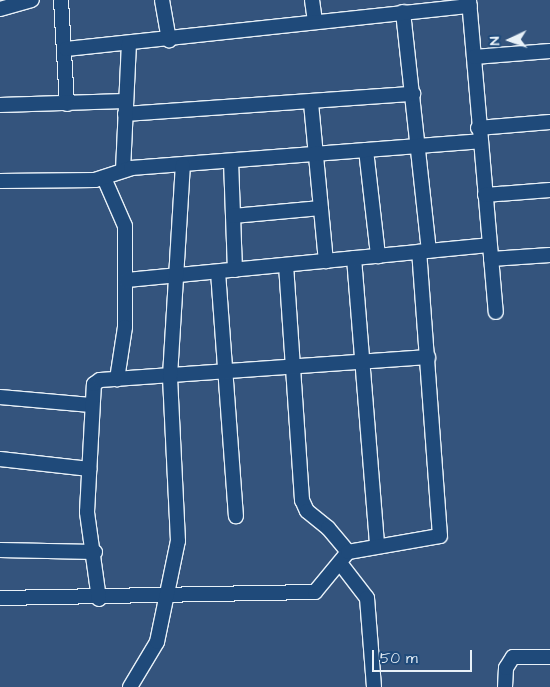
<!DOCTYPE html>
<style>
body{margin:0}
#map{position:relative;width:550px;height:687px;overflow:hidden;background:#34547d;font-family:"Architects Daughter",sans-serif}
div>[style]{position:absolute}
.roads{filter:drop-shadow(1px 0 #e8f1f8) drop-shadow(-1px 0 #e8f1f8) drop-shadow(0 1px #e8f1f8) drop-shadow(0 -1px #e8f1f8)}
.street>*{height:14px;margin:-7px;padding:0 7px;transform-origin:7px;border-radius:7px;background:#1f4a7a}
span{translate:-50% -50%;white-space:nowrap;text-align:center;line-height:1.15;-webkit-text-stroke:4.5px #1f4a7a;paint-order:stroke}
.north{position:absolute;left:485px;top:15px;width:50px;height:50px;-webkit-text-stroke:4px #1f4a7a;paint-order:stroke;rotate:267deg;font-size:14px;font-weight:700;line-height:20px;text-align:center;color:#e8f1f8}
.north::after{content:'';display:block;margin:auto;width:18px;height:22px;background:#e8f1f8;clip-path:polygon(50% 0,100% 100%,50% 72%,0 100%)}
.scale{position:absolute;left:372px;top:650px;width:100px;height:22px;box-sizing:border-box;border:2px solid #e8f1f8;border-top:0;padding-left:6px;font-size:15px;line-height:18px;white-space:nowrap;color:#e8f1f8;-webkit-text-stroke:4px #1f4a7a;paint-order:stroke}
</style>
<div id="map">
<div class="roads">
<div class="street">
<div style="left:61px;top:0;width:104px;rotate:86.7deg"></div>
<div style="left:162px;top:0;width:41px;rotate:80.1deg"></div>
<div style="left:312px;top:0;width:22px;rotate:82deg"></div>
<div style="left:469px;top:0;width:313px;rotate:85.1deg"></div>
<div style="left:0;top:9px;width:33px;rotate:-16deg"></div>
<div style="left:403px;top:12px;width:240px;rotate:83.8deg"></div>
<div style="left:66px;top:49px;width:406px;rotate:-6.1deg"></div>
<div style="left:474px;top:57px;width:76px;rotate:-4.5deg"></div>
<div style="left:311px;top:103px;width:159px;rotate:84.6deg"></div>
<div style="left:0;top:105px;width:125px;rotate:-1.8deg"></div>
<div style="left:125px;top:114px;width:289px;rotate:-4deg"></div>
<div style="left:478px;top:128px;width:72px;rotate:-4.8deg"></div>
<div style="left:366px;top:150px;width:107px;rotate:83.5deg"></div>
<div style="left:231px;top:161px;width:109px;rotate:87.9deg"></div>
<div style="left:123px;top:170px;width:126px;rotate:-87.3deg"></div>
<div style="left:104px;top:178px;width:52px;rotate:66.4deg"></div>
<div style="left:125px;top:226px;width:101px;rotate:90deg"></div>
<div style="left:125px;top:327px;width:53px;rotate:98.7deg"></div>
<div style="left:0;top:181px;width:95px;rotate:-0.6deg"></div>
<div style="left:95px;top:180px;width:38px;rotate:-18deg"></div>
<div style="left:131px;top:168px;width:350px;rotate:-4.4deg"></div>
<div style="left:485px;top:195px;width:65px;rotate:-4.4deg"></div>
<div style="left:233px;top:216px;width:88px;rotate:-5.2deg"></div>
<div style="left:354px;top:258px;width:289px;rotate:85.4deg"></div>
<div style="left:491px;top:259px;width:59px;rotate:-3.9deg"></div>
<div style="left:286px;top:265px;width:236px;rotate:86.1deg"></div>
<div style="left:302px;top:500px;width:12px;rotate:66deg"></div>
<div style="left:307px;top:511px;width:27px;rotate:39deg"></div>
<div style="left:328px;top:528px;width:31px;rotate:50deg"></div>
<div style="left:218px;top:272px;width:245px;rotate:85.8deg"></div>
<div style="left:126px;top:280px;width:365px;rotate:-5.5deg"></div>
<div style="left:0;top:397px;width:91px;rotate:5deg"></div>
<div style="left:0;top:459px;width:90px;rotate:6.4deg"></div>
<div style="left:0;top:550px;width:95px;rotate:1.2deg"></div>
<div style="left:340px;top:563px;width:44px;rotate:52.4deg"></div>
<div style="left:367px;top:598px;width:89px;rotate:85.5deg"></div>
<div style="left:0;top:598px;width:315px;rotate:-1.1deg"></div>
<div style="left:315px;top:592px;width:52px;rotate:-50.5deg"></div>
<div style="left:348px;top:552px;width:93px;rotate:-9.9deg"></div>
<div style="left:440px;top:536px;width:285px;rotate:-94.2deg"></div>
<div style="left:99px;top:599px;width:88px;rotate:-97.9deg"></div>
<div style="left:87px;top:512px;width:128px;rotate:-86.9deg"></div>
<div style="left:94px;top:384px;width:7px;rotate:-34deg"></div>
<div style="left:100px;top:380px;width:329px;rotate:-4deg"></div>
<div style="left:130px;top:687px;width:52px;rotate:-59deg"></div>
<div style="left:157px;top:642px;width:103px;rotate:-78.3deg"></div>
<div style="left:178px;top:541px;width:165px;rotate:-92.8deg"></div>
<div style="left:170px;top:376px;width:211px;rotate:-86.5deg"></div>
<div style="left:505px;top:687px;width:19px;rotate:-87deg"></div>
<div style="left:506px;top:668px;width:13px;rotate:-58deg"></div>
<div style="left:513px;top:657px;width:37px"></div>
</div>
</div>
<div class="north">N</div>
<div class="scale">50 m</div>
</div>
